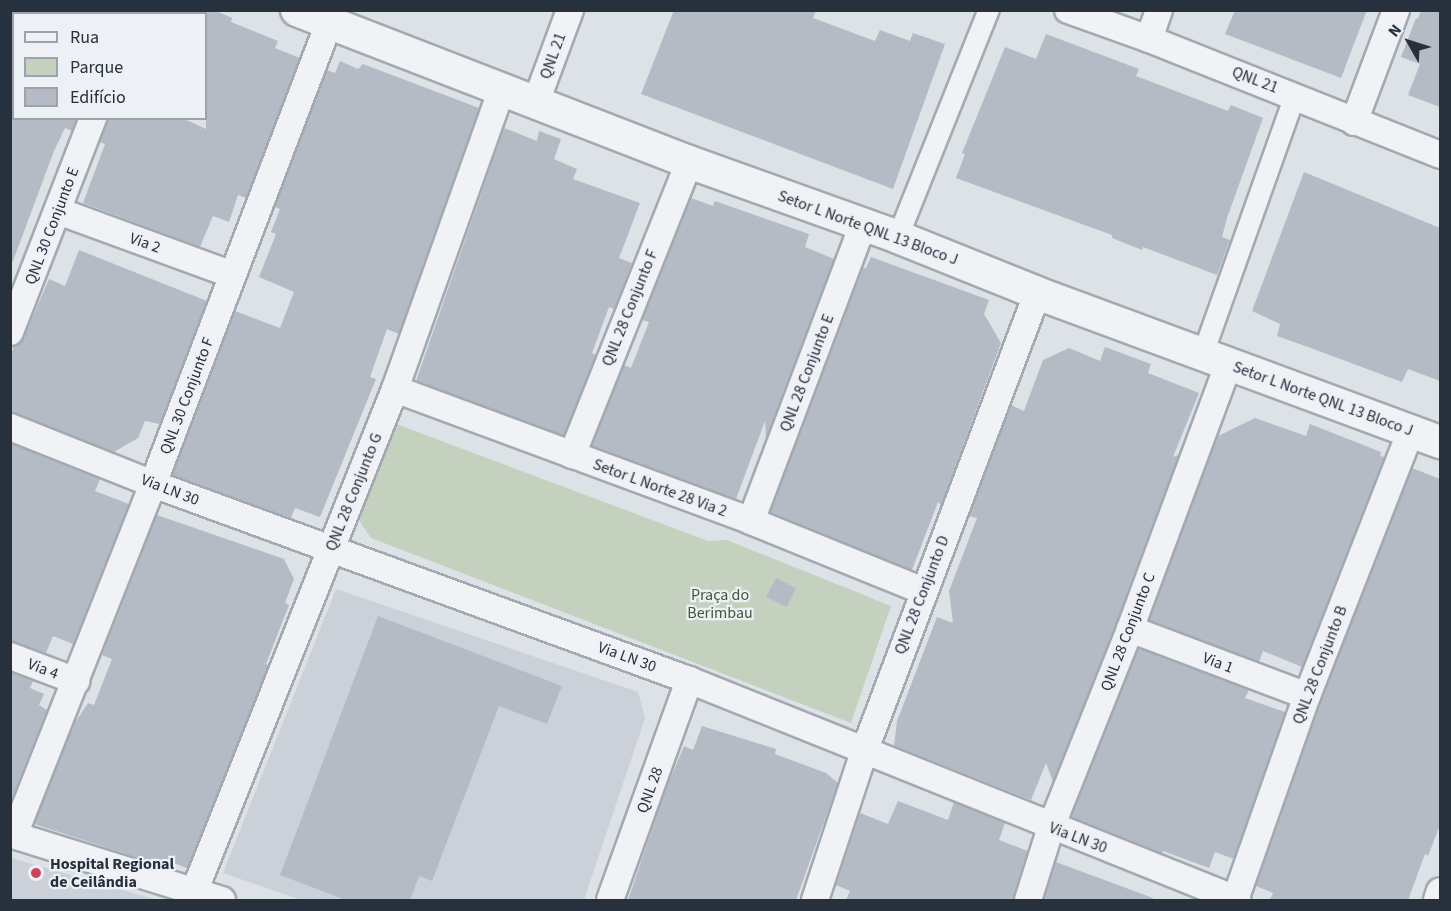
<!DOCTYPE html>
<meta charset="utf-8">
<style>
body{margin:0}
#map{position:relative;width:1451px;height:911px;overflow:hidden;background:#dde2e7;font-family:"Source Sans 3",sans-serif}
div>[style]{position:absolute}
.built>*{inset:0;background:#ccd1d9}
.green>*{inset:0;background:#c4d1bf}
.building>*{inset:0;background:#b5bbc4}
.roads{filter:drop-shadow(2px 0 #a3a9b1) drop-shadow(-2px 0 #a3a9b1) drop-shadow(0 2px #a3a9b1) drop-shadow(0 -2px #a3a9b1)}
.pedestrian>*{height:20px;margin:-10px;padding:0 10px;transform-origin:10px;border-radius:10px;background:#f0f2f5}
.minor>*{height:26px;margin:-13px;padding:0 13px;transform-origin:13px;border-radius:13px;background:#f0f2f5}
.tertiary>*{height:32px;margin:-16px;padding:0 16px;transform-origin:16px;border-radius:16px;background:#f0f2f5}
.dots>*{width:16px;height:16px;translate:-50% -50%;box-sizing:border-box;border:3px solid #edf0f5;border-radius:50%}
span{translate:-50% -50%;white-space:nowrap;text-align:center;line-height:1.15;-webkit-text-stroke:4.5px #edf0f5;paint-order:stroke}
.street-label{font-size:16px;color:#27303d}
.park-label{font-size:16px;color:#3d5935}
.poi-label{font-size:16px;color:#27303d;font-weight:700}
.left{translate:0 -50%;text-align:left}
.frame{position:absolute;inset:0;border:12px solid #27303d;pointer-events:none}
.legend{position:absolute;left:12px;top:12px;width:195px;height:108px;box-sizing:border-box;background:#edf0f5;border:2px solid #9ea3ab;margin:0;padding:8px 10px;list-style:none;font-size:18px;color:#27303d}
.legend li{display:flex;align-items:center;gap:12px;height:30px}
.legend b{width:30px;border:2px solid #9ea3ab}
.north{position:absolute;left:1379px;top:12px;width:60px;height:60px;-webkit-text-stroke:4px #edf0f5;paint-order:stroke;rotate:309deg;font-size:16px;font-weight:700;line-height:24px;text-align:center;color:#27303d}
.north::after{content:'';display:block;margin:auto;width:21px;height:27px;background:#27303d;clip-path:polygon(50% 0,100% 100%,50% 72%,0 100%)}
</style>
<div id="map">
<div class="built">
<div style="clip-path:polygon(336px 589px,638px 692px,645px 718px,584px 900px,301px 900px,223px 873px)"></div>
<div style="clip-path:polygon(11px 858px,113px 887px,157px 900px,11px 900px)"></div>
</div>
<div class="green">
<div style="clip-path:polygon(391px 422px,708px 541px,727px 540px,891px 606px,851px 723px,371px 538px,360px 522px,362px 499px)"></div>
</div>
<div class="building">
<div style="clip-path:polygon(206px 10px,214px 10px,232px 18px,231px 22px,278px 41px,275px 48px,300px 58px,246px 198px,238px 195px,229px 222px,213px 216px,200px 247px,83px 203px,105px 144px,100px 142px,108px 118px,182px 118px,206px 129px)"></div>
<div style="clip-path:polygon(674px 10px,816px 10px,813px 18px,875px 41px,880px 30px,910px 41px,913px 33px,945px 44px,893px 189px,641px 94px)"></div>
<div style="clip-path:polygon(1235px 10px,1367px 10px,1341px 78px,1225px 34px)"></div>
<div style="clip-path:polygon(1421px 10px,1440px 10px,1440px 107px,1408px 95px,1420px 64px,1401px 57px,1416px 18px,1418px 19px)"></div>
<div style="clip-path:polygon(1046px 34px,1139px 69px,1136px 76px,1228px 111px,1231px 105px,1263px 118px,1227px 218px,1222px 237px,1230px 240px,1217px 275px,1143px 247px,1142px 250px,1112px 238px,1112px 235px,956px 178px,965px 154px,962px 153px,1005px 47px,1036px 59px)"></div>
<div style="clip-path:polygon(340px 61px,358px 69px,363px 64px,479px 108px,399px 334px,387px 329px,370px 377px,376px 379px,320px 517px,295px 508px,291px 518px,172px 475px,235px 311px,280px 328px,294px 292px,259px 277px,276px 234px,271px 232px,280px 209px,275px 207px,327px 70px,335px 73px)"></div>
<div style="clip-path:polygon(10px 118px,77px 118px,72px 131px,65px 128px,54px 151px,13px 261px,10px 261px)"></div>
<div style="clip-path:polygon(504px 128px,537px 141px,539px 131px,561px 139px,554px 159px,577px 169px,573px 179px,640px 203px,619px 258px,632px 263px,614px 309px,609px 307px,592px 353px,596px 355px,564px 436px,416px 381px)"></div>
<div style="clip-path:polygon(1304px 172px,1440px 228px,1440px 381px,1408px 369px,1402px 382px,1308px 347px,1277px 336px,1280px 324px,1252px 311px)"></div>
<div style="clip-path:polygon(691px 198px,713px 206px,715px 201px,809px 234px,805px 247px,834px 259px,766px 439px,765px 421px,736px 499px,592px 446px,624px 365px,631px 368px,649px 322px,642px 320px)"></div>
<div style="clip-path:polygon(79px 250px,207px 301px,160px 424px,145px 421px,138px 438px,114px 452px,10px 412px,10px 357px,14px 346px,24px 337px,49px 279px,65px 286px)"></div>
<div style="clip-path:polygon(871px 257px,989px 300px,984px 314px,1001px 343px,941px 505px,938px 502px,912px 570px,770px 513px,863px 268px,866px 268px)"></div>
<div style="clip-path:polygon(1105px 347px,1151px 364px,1148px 373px,1199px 393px,1173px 457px,1179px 455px,1116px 624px,1053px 782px,1046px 763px,1031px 800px,894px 746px,897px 721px,937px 617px,953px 623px,949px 591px,977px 518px,969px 516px,1011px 405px,1024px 411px,1043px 360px,1069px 348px,1100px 361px)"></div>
<div style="clip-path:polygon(1255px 418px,1306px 436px,1310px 424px,1381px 452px,1380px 456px,1385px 457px,1302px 667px,1263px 651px,1259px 662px,1149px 620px,1218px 436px)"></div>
<div style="clip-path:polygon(10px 443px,100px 479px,95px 491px,129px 504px,73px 644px,53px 636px,46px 653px,10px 641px)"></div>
<div style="clip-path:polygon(1412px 468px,1440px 479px,1440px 825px,1428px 856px,1425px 854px,1408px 900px,1270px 900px,1273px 893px,1256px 886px,1321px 701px)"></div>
<div style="clip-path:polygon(157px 515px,284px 559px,294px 579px,285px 603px,289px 605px,266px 664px,269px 665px,187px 868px,162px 859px,160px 865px,34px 824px,74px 724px,88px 703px,94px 705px,112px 659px,102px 655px)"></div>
<div style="clip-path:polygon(776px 578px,796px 588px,787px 607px,766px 597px)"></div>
<div style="clip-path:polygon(378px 616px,562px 686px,547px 724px,499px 706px,432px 881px,419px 876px,410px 900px,346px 900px,280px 875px)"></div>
<div style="clip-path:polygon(1138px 648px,1249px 690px,1245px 698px,1285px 712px,1234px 859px,1215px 852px,1209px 868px,1163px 851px,1162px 854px,1071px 817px)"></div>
<div style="clip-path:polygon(10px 672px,33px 681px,30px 688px,44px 694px,39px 705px,47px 710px,10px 803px)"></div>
<div style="clip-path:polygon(702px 726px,776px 749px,775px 754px,826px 773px,838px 783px,796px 900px,628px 900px,665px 791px,684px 746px,693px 750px)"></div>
<div style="clip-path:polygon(898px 801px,948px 820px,954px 802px,1005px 823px,999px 840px,1028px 851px,1013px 900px,846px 900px,850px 891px,836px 885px,860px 813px,888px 824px)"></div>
<div style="clip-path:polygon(1056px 862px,1153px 898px,1152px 900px,1044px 900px)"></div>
</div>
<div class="roads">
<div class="pedestrian">
<div style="left:898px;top:237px;width:245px;rotate:-68.2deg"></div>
<div style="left:1203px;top:354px;width:274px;rotate:-70.4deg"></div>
</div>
<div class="minor">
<div style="left:1068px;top:10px;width:86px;rotate:19.7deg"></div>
<div style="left:1149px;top:39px;width:313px;rotate:21.7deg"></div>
<div style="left:133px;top:14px;width:4px;rotate:-76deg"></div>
<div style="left:1149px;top:39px;width:31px;rotate:-71deg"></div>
<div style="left:536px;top:102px;width:98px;rotate:-69.7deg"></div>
<div style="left:1354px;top:122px;width:120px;rotate:-69.4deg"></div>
<div style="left:58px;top:211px;width:186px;rotate:20.1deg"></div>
<div style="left:10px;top:332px;width:230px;rotate:-68.8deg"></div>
<div style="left:395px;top:389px;width:380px;rotate:20.3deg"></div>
<div style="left:751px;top:521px;width:186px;rotate:22.1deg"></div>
<div style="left:10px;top:427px;width:154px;rotate:21.7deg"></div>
<div style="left:153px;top:484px;width:571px;rotate:20.09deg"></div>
<div style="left:689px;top:680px;width:591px;rotate:21.84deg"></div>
<div style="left:572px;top:455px;width:315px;rotate:-68.2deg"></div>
<div style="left:751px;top:521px;width:316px;rotate:-69.3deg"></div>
<div style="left:1130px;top:629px;width:189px;rotate:20.7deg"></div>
<div style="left:10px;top:656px;width:71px;rotate:20.7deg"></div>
<div style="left:10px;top:834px;width:222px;rotate:17.3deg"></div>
<div style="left:14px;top:835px;width:378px;rotate:-68.4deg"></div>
<div style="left:153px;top:484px;width:493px;rotate:-69.1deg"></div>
<div style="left:194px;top:892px;width:542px;rotate:-68.22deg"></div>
<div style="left:395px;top:389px;width:319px;rotate:-70.4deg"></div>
<div style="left:610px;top:900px;width:234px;rotate:-70.2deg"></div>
<div style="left:815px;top:900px;width:156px;rotate:-71.7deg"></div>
<div style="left:864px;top:752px;width:491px;rotate:-69.3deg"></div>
<div style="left:1028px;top:900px;width:77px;rotate:-72.5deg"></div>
<div style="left:1051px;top:827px;width:213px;rotate:-68.2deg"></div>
<div style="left:1130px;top:629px;width:284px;rotate:-69.6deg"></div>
<div style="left:1235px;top:900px;width:216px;rotate:-70.6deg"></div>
<div style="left:1307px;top:696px;width:285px;rotate:-68.6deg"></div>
<div style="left:1437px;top:900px;width:9px;rotate:-72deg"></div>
</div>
<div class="tertiary">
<div style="left:297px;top:10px;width:420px;rotate:21.2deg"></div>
<div style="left:689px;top:162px;width:222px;rotate:19.7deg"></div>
<div style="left:898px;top:237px;width:150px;rotate:21.9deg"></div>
<div style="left:1037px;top:293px;width:430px;rotate:20.3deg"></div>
</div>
</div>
<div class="dots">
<div style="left:36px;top:873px;background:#cb445c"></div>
</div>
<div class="street-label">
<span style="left:553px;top:56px;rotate:-70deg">QNL 21</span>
<span style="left:1255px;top:80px;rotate:21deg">QNL 21</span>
<span style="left:52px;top:226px;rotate:-69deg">QNL 30 Conjunto E</span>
<span style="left:868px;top:228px;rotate:20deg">Setor L Norte QNL 13 Bloco J</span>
<span style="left:145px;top:243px;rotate:20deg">Via 2</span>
<span style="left:630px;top:308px;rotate:-68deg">QNL 28 Conjunto F</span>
<span style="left:807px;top:373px;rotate:-69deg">QNL 28 Conjunto E</span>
<span style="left:187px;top:396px;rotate:-69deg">QNL 30 Conjunto F</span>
<span style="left:1323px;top:399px;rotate:20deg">Setor L Norte QNL 13 Bloco J</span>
<span style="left:660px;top:488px;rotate:20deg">Setor L Norte 28 Via 2</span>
<span style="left:170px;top:490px;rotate:21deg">Via LN 30</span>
<span style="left:354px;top:492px;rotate:-68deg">QNL 28 Conjunto G</span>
<span style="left:922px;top:595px;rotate:-69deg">QNL 28 Conjunto D</span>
<span style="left:1128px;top:632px;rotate:-69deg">QNL 28 Conjunto C</span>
<span style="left:627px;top:657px;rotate:20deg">Via LN 30</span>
<span style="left:1218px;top:663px;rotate:21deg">Via 1</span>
<span style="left:1320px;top:665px;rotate:-69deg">QNL 28 Conjunto B</span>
<span style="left:43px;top:669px;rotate:21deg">Via 4</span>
<span style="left:650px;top:790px;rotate:-70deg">QNL 28</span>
<span style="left:1078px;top:838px;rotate:21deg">Via LN 30</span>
</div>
<div class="park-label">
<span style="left:720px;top:604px">Praça do<br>Berimbau</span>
</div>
<div class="poi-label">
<span class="left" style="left:50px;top:873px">Hospital Regional<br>de Ceilândia</span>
</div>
<div class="frame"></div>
<ul class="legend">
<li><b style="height:8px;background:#f0f2f5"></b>Rua</li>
<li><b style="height:16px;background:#c4d1bf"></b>Parque</li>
<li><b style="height:16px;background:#b5bbc4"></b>Edifício</li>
</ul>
<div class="north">N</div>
</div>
